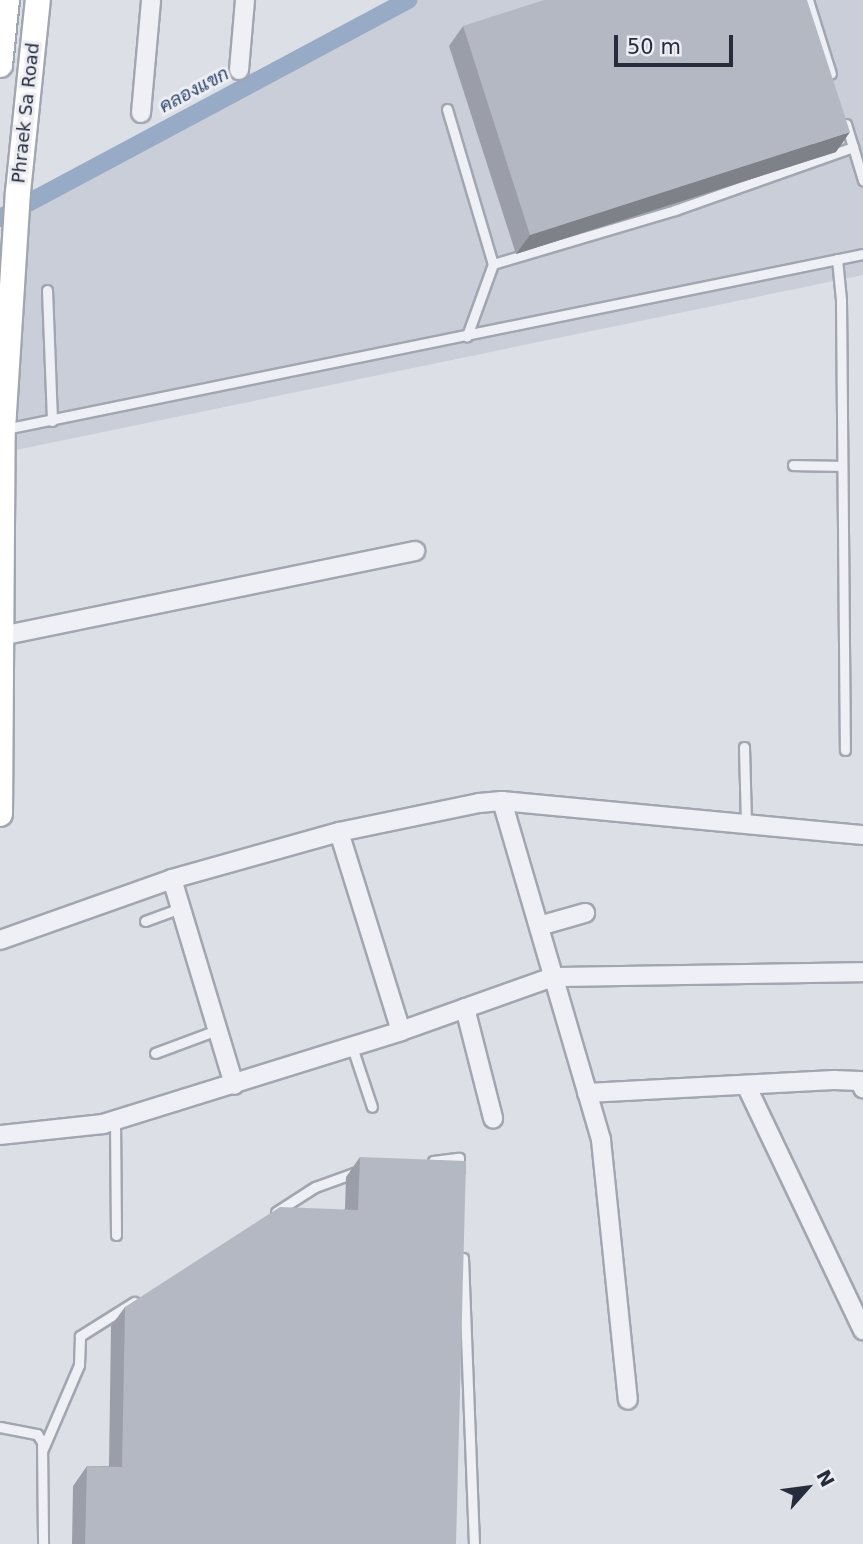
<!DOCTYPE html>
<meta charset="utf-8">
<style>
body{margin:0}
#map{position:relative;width:863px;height:1544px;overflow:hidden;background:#dcdfe6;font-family:"DejaVu Sans",Sarabun,sans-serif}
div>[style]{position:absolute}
.built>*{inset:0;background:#caced8}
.canal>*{height:18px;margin:-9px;padding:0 9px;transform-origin:9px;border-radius:9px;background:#97aac6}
.roads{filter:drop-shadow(2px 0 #a2a6b0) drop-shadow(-2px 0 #a2a6b0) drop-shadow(0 2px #a2a6b0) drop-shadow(0 -2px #a2a6b0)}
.service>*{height:9px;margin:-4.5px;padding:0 4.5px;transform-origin:4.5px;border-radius:4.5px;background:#eff0f5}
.minor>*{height:18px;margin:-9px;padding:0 9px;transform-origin:9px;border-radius:9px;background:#eff0f5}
.secondary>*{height:24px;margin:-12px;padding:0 12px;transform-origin:12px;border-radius:12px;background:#fff}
.wall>*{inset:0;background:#9b9ea8}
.shaded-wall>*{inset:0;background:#7e8188}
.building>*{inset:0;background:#b4b8c3}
span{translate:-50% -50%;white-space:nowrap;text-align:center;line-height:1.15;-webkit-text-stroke:6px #eceef4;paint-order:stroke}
.street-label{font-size:18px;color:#262c3c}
.water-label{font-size:19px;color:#31476f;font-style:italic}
.north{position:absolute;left:772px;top:1453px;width:70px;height:70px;-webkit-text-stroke:5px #eceef4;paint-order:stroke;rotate:62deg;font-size:19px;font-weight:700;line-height:28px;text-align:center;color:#262c3c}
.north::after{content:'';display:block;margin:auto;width:24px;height:32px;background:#262c3c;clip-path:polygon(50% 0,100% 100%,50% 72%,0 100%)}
.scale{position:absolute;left:614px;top:35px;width:119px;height:32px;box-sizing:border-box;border:4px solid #262c3c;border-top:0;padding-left:9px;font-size:21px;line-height:24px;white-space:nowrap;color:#262c3c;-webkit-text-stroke:5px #eceef4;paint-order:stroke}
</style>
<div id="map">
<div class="built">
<div style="clip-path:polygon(415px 0,863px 0,863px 275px,11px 451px,23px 215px)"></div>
</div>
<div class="canal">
<div style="left:0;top:218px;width:463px;rotate:-28.1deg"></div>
</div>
<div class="roads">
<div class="service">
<div style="left:808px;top:0;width:77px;rotate:72.7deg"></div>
<div style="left:447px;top:109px;width:162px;rotate:73.5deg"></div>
<div style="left:493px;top:264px;width:77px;rotate:109.9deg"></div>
<div style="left:846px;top:124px;width:59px;rotate:73.1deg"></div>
<div style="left:837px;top:259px;width:41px;rotate:84.4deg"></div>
<div style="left:841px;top:300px;width:450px;rotate:89.5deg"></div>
<div style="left:493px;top:264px;width:190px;rotate:-16.5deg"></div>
<div style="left:675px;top:210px;width:189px;rotate:-19.5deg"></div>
<div style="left:47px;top:290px;width:131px;rotate:87.8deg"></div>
<div style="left:5px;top:429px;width:876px;rotate:-11.53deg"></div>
<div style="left:793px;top:465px;width:49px;rotate:1.2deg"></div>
<div style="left:744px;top:747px;width:77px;rotate:88.5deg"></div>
<div style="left:145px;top:921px;width:37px;rotate:-20deg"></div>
<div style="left:352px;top:1047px;width:63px;rotate:71.6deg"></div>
<div style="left:155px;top:1053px;width:66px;rotate:-20.4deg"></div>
<div style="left:115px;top:1120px;width:115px;rotate:89.5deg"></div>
<div style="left:433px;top:1161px;width:26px;rotate:-7deg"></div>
<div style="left:459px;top:1158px;width:12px;rotate:90deg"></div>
<div style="left:276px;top:1212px;width:46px;rotate:-32.7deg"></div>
<div style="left:315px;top:1187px;width:45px;rotate:-19.7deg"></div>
<div style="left:463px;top:1258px;width:286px;rotate:87.8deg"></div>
<div style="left:0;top:1427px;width:38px;rotate:11deg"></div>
<div style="left:37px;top:1434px;width:9px;rotate:58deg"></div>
<div style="left:42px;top:1442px;width:102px;rotate:89.4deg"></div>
<div style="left:43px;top:1449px;width:91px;rotate:-66.8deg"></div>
<div style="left:79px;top:1365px;width:29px;rotate:-88deg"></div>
<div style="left:80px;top:1336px;width:64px;rotate:-32.2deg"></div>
</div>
<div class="minor">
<div style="left:239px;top:70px;width:70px;rotate:-85.1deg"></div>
<div style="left:141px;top:113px;width:113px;rotate:-84.9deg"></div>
<div style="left:1px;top:636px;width:423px;rotate:-11.6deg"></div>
<div style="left:502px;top:801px;width:353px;rotate:73.7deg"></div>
<div style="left:601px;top:1140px;width:261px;rotate:84.1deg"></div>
<div style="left:339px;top:832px;width:208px;rotate:72.7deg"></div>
<div style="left:172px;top:879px;width:215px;rotate:73.2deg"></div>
<div style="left:539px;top:926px;width:48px;rotate:-15.8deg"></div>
<div style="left:0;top:940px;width:182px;rotate:-19.5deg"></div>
<div style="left:172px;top:879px;width:173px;rotate:-15.7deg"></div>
<div style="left:339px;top:832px;width:143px;rotate:-11.7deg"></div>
<div style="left:479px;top:803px;width:23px;rotate:-5deg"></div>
<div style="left:502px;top:801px;width:363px;rotate:5.4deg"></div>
<div style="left:465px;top:1008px;width:114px;rotate:75.7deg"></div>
<div style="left:746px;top:1085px;width:272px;rotate:64.5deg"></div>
<div style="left:587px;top:1093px;width:247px;rotate:-3deg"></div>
<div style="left:834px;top:1080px;width:26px;rotate:2deg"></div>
<div style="left:860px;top:1081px;width:8px;rotate:67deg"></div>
<div style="left:0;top:1135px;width:104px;rotate:-6.1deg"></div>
<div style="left:103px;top:1124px;width:312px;rotate:-17.3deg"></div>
<div style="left:401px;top:1031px;width:161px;rotate:-19.6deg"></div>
<div style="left:553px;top:977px;width:310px;rotate:-0.9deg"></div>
</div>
<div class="secondary">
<div style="left:0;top:65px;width:65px;rotate:-83.9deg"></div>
<div style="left:0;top:814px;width:385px;rotate:-89.6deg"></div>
<div style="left:3px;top:429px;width:237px;rotate:-86.4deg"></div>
<div style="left:18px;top:192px;width:193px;rotate:-84.1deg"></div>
</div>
</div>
<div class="wall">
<div style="clip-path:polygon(463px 26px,836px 152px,516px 254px,449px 46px)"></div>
<div style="clip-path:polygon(360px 1157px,456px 1544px,72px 1544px,73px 1486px,87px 1466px,109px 1466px,111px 1326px,125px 1307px,345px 1209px,346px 1177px)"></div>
</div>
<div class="shaded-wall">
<div style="clip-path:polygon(850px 132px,836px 152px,516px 254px,530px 235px)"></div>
</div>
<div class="building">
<div style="clip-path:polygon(544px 0,807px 0,850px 132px,530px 235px,463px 26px)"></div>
<div style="clip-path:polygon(360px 1157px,466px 1161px,456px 1544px,85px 1544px,87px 1466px,122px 1467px,125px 1307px,280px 1207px,358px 1210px)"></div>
</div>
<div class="street-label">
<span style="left:26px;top:113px;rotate:-84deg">Phraek Sa Road</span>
</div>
<div class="water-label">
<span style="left:194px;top:90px;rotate:-28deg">คลองแขก</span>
</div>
<div class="north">N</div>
<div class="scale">50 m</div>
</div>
